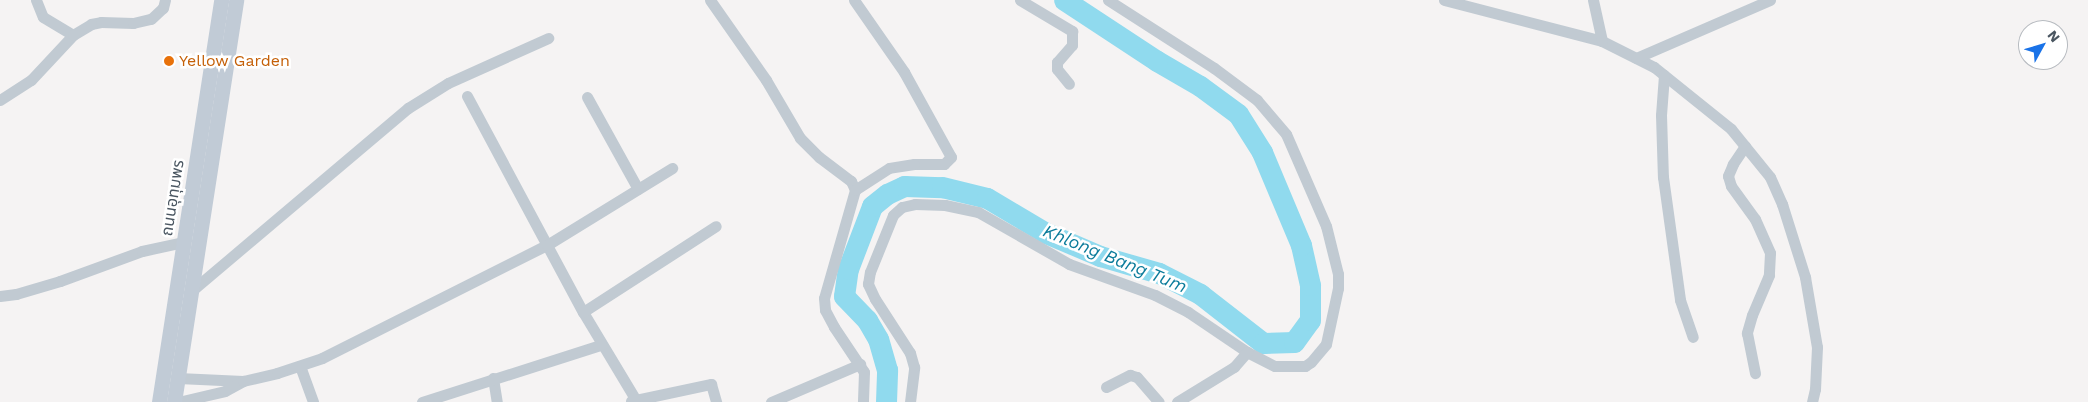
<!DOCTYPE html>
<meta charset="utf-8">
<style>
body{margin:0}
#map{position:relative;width:2088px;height:402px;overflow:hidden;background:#f5f3f3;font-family:"Work Sans","Noto Sans Thai",sans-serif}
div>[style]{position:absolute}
.river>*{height:21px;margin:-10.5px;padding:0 10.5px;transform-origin:10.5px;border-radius:10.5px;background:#90daee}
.street>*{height:11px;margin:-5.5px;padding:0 5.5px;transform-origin:5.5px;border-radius:5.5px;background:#c1cad2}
.secondary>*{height:15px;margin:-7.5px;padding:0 7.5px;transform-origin:7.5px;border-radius:7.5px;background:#c1cbd6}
.dots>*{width:14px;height:14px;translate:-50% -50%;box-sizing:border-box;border:2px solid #fff;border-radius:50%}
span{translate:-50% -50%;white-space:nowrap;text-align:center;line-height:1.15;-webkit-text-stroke:5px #fff;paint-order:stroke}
.food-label{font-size:16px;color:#c56008}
.left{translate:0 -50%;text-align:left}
.street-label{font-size:16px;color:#4a5661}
.water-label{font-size:18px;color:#0c7c9b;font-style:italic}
.north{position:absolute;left:2018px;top:20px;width:50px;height:50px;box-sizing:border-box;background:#fff;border:1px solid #b7bbc0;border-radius:50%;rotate:51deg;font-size:14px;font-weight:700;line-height:20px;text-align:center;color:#4a5661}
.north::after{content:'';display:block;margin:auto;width:18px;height:22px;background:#1a73e8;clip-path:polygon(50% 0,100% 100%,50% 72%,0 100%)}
</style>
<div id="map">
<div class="river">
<div style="left:886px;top:402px;width:32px;rotate:-88deg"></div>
<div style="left:887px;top:370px;width:32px;rotate:-106deg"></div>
<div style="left:878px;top:339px;width:22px;rotate:-120deg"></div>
<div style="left:867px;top:320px;width:33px;rotate:-134deg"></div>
<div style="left:844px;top:296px;width:27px;rotate:-82deg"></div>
<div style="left:848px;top:269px;width:67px;rotate:-69.1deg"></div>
<div style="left:872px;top:206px;width:19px;rotate:-39deg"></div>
<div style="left:887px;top:194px;width:19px;rotate:-25deg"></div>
<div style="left:904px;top:186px;width:38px;rotate:2deg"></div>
<div style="left:942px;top:187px;width:46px;rotate:13.7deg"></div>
<div style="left:987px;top:198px;width:69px;rotate:30.7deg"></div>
<div style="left:1046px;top:233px;width:59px;rotate:23.1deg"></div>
<div style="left:1100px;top:256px;width:61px;rotate:16.1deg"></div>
<div style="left:1159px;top:273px;width:46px;rotate:27.1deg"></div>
<div style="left:1200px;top:294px;width:80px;rotate:37.9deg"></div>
<div style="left:1263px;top:343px;width:31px;rotate:-2deg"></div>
<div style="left:1294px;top:342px;width:27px;rotate:-54deg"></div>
<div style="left:1310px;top:320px;width:35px;rotate:-90deg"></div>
<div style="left:1310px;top:285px;width:41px;rotate:-102.7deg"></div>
<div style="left:1301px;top:245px;width:101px;rotate:-112.8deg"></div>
<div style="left:1262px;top:152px;width:45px;rotate:-122.3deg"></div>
<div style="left:1238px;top:114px;width:47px;rotate:-143.6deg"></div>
<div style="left:1200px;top:86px;width:50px;rotate:-149.8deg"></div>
<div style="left:1157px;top:61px;width:111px;rotate:-146.7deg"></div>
</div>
<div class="street">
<div style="left:36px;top:0;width:18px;rotate:68deg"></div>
<div style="left:43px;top:17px;width:35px;rotate:31deg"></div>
<div style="left:710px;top:0;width:98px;rotate:55deg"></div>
<div style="left:766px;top:80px;width:67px;rotate:59.6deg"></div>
<div style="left:800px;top:138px;width:27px;rotate:45deg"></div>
<div style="left:819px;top:157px;width:40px;rotate:37deg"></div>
<div style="left:851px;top:181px;width:10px;rotate:66deg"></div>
<div style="left:855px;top:190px;width:112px;rotate:106deg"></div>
<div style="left:824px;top:298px;width:12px;rotate:85deg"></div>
<div style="left:825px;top:310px;width:19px;rotate:62deg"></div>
<div style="left:834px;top:327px;width:54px;rotate:56.3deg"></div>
<div style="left:864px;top:372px;width:30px;rotate:92deg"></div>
<div style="left:854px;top:0;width:88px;rotate:55.2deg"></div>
<div style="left:904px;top:72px;width:97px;rotate:61.1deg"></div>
<div style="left:951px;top:157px;width:10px;rotate:135deg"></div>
<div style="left:944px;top:164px;width:30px;rotate:180deg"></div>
<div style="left:914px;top:164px;width:25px;rotate:171deg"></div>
<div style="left:889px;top:168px;width:40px;rotate:147.1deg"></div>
<div style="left:1020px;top:0;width:61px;rotate:30.8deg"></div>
<div style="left:1072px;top:31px;width:14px;rotate:90deg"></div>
<div style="left:1072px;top:45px;width:23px;rotate:131deg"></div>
<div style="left:1057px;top:62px;width:7px;rotate:90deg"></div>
<div style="left:1057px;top:69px;width:19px;rotate:51deg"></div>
<div style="left:1444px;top:0;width:163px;rotate:14.5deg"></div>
<div style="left:1602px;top:41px;width:58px;rotate:26.6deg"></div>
<div style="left:1654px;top:67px;width:99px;rotate:38.8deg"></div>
<div style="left:1731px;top:129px;width:62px;rotate:50.9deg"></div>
<div style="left:1770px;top:177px;width:30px;rotate:66deg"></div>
<div style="left:1782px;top:204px;width:77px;rotate:72.5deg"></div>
<div style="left:1805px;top:277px;width:71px;rotate:80.3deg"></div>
<div style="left:1817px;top:347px;width:42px;rotate:92.7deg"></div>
<div style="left:1815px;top:389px;width:13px;rotate:103deg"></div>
<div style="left:1593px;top:0;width:42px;rotate:77.6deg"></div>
<div style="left:1636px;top:58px;width:146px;rotate:-23.4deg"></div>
<div style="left:1664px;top:75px;width:40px;rotate:94.3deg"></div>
<div style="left:1661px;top:115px;width:62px;rotate:88.2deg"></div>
<div style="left:1663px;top:177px;width:124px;rotate:82.1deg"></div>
<div style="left:1680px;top:300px;width:39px;rotate:71deg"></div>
<div style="left:467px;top:96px;width:245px;rotate:61.8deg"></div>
<div style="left:583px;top:312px;width:105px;rotate:59deg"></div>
<div style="left:587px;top:97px;width:105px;rotate:61deg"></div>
<div style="left:0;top:100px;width:37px;rotate:-33deg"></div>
<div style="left:31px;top:80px;width:62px;rotate:-47deg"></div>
<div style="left:73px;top:35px;width:21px;rotate:-31deg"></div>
<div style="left:91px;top:24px;width:10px;rotate:-11deg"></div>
<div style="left:101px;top:22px;width:32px;rotate:2deg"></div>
<div style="left:133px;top:23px;width:18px;rotate:-13deg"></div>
<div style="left:151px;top:19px;width:16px;rotate:-43deg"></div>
<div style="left:163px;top:8px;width:8px;rotate:-76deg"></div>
<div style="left:1745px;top:146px;width:22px;rotate:124deg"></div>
<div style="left:1733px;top:164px;width:13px;rotate:113deg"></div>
<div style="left:1728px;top:176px;width:10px;rotate:73deg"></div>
<div style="left:1731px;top:186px;width:41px;rotate:54deg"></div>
<div style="left:1755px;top:219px;width:37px;rotate:66deg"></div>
<div style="left:1770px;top:253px;width:22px;rotate:93deg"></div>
<div style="left:1769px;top:275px;width:43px;rotate:113deg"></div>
<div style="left:1752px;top:315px;width:19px;rotate:106deg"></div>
<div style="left:1747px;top:333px;width:41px;rotate:78.7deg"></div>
<div style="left:189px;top:293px;width:287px;rotate:-40.2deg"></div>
<div style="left:408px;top:108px;width:47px;rotate:-32deg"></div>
<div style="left:448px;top:83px;width:110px;rotate:-24.2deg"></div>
<div style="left:0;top:296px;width:16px;rotate:-7deg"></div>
<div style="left:16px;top:294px;width:46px;rotate:-16.5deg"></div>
<div style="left:60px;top:281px;width:87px;rotate:-20.1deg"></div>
<div style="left:142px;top:251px;width:43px;rotate:-12.1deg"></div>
<div style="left:583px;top:312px;width:158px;rotate:-32.9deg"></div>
<div style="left:300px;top:366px;width:38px;rotate:70deg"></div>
<div style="left:178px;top:378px;width:65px;rotate:2.6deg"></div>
<div style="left:493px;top:378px;width:24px;rotate:81deg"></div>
<div style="left:1106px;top:387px;width:27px;rotate:-27deg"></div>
<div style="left:1130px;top:375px;width:7px;rotate:16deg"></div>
<div style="left:1137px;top:377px;width:33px;rotate:49deg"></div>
<div style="left:631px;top:401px;width:82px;rotate:-12deg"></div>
<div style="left:711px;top:384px;width:19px;rotate:74deg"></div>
<div style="left:178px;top:402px;width:48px;rotate:-13.2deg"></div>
<div style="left:225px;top:391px;width:21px;rotate:-29deg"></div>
<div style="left:243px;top:381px;width:35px;rotate:-13deg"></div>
<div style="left:277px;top:373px;width:47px;rotate:-18.4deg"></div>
<div style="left:322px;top:358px;width:252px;rotate:-26.7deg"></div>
<div style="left:547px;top:245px;width:147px;rotate:-31.6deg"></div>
<div style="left:422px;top:402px;width:188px;rotate:-17.7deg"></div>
<div style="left:771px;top:402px;width:97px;rotate:-23.1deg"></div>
<div style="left:910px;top:402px;width:35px;rotate:-83deg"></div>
<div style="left:914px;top:367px;width:15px;rotate:-106deg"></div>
<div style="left:910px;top:353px;width:64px;rotate:-122.9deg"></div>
<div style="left:875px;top:299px;width:17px;rotate:-115deg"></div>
<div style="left:868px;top:284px;width:12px;rotate:-81deg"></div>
<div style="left:870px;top:272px;width:61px;rotate:-68deg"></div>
<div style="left:893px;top:215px;width:12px;rotate:-42deg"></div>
<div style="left:902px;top:207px;width:13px;rotate:-13deg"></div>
<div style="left:915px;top:204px;width:30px;rotate:2deg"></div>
<div style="left:945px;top:205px;width:34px;rotate:12deg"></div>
<div style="left:978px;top:212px;width:105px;rotate:29.7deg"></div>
<div style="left:1069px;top:264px;width:91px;rotate:19.8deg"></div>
<div style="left:1155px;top:295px;width:37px;rotate:27deg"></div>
<div style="left:1188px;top:312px;width:71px;rotate:34.1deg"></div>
<div style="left:1247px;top:352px;width:31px;rotate:27deg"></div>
<div style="left:1275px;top:366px;width:30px"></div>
<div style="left:1305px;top:366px;width:7px;rotate:-34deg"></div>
<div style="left:1311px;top:362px;width:23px;rotate:-50deg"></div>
<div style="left:1326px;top:344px;width:57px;rotate:-77.9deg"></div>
<div style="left:1338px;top:288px;width:14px;rotate:-90deg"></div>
<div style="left:1338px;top:274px;width:49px;rotate:-104deg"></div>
<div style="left:1326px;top:226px;width:100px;rotate:-113.5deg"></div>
<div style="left:1286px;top:134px;width:45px;rotate:-130.5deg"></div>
<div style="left:1257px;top:100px;width:54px;rotate:-143.3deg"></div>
<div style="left:1214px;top:68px;width:126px;rotate:-147.3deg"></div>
<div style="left:1177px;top:402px;width:67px;rotate:-31.6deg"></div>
<div style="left:1234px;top:367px;width:20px;rotate:-49deg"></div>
</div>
<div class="secondary">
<div style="left:159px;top:402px;width:407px;rotate:-81.2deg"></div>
<div style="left:174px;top:402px;width:407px;rotate:-81.2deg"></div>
</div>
<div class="dots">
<div style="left:169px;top:61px;background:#e8710a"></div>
</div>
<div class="food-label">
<span class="left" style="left:179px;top:61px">Yellow Garden</span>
</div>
<div class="street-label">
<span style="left:173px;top:198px;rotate:-81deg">ถนนอุทุมพร</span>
</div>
<div class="water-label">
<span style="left:1115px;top:259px;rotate:22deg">Khlong Bang Tum</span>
</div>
<div class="north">N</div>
</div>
